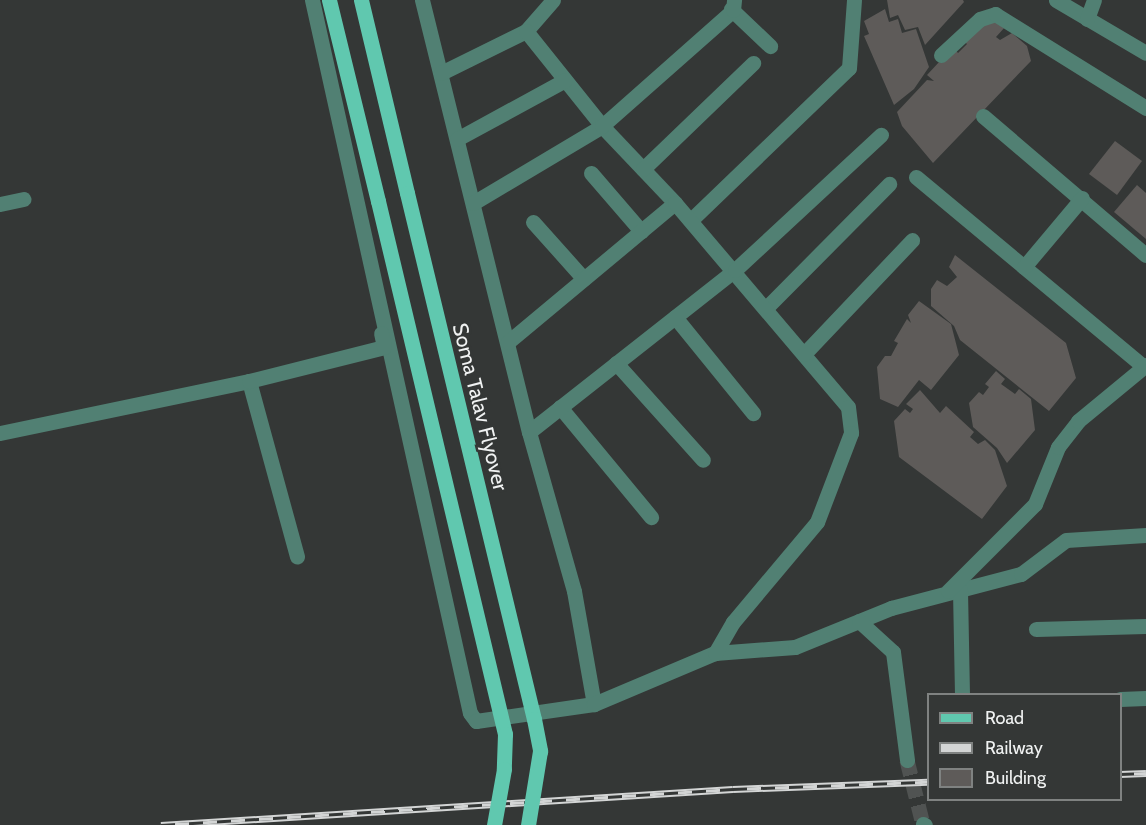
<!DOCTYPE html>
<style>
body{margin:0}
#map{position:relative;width:1146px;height:825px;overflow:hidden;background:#343736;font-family:Cabin,sans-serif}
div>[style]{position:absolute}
.building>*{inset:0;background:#5e5b59}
.minor-tunnel>*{height:15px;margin-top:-7.5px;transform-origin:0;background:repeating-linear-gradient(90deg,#505352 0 15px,transparent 0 23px)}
.minor>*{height:15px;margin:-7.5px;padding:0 7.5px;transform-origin:7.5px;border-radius:7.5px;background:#518073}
.major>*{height:15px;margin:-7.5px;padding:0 7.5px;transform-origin:7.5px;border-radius:7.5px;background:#60c8af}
.rail>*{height:7px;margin-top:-3.5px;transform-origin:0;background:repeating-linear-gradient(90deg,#343736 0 14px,#d3d5d5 0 28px);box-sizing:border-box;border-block:2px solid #d3d5d5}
.major-bridge>*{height:15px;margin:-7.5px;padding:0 7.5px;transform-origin:7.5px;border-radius:7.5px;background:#60c8af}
span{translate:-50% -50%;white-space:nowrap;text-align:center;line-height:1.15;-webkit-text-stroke:5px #343736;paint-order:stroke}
.street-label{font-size:21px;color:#f0f2f2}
.legend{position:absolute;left:927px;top:693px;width:195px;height:108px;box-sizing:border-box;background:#343736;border:2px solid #7f8281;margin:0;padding:8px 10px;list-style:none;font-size:18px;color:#f0f2f2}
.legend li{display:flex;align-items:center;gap:12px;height:30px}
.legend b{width:30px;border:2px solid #7f8281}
</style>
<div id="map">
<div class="building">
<div style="clip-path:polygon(887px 0,963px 0,964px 2px,925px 45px,918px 27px,905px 30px,898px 15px,890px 18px)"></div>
<div style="clip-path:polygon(885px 9px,889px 22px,898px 19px,902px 33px,916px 29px,929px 67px,914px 89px,894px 105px,864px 36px,869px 34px,864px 21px)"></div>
<div style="clip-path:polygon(991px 17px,1005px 27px,996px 37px,1000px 40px,1012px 33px,1027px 46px,1031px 61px,933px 163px,902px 126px,897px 112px,927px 80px,934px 81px,927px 75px,953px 47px,958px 53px,967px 44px,964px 41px)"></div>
<div style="clip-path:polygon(1115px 141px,1142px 161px,1117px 195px,1089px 174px)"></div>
<div style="clip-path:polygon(1137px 185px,1146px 193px,1146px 239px,1114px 212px)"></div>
<div style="clip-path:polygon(955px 255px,1066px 343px,1076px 378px,1049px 411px,960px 340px,954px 326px,931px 306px,931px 289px,937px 280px,947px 286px,957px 277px,949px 267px)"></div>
<div style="clip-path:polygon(919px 301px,951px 324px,959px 355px,931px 390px,919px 380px,898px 407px,880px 399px,877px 367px,885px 356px,891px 356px,898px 343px,894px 341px,907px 319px,911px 323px,908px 315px)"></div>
<div style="clip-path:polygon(996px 371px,1005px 379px,1001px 384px,1015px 394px,1019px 389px,1031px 399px,1035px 430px,1007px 463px,997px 448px,973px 427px,969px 403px,979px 392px,983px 395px,989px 387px,985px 384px)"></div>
<div style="clip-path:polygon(920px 390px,940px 413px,946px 406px,974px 432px,970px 437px,978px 444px,985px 440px,995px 450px,1007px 486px,982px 519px,899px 457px,894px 421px,905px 409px,910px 413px,913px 409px,906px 404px)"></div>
</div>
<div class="minor-tunnel">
<div style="left:907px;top:760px;width:66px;rotate:76deg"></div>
</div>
<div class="minor">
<div style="left:312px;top:0;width:730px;rotate:77.51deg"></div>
<div style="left:470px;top:713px;width:10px;rotate:53deg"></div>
<div style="left:476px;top:721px;width:119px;rotate:-8.2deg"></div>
<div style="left:422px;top:0;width:445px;rotate:76.1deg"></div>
<div style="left:529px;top:432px;width:165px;rotate:74.2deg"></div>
<div style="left:574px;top:591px;width:115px;rotate:80deg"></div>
<div style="left:594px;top:704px;width:131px;rotate:-22.9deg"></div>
<div style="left:715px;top:653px;width:80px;rotate:-4.3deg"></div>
<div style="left:795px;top:647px;width:104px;rotate:-22.1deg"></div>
<div style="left:891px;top:608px;width:134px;rotate:-14.7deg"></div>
<div style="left:1021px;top:574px;width:56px;rotate:-37.1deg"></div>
<div style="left:1066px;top:540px;width:80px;rotate:-3.6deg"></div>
<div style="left:1056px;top:0;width:104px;rotate:30.5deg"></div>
<div style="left:731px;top:9px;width:54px;rotate:43.5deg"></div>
<div style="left:1087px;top:19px;width:20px;rotate:-70deg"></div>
<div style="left:526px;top:31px;width:41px;rotate:-48.9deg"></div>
<div style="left:941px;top:55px;width:53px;rotate:-42.7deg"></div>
<div style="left:980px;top:19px;width:16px;rotate:-18deg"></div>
<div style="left:995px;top:14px;width:178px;rotate:31.9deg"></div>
<div style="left:441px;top:73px;width:95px;rotate:-26.3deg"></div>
<div style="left:526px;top:31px;width:122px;rotate:51.3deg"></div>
<div style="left:602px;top:126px;width:106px;rotate:46.5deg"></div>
<div style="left:983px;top:116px;width:214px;rotate:40.5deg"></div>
<div style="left:457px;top:139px;width:123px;rotate:-28.6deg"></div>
<div style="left:643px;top:169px;width:153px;rotate:-43.9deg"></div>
<div style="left:591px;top:173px;width:77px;rotate:49.2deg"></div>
<div style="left:916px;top:177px;width:297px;rotate:39.8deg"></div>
<div style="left:473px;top:203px;width:150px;rotate:-30.8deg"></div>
<div style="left:602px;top:126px;width:175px;rotate:-41.5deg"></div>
<div style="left:733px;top:10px;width:10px;rotate:-84deg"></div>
<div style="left:0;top:204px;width:24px;rotate:-12deg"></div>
<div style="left:691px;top:220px;width:219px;rotate:-43.9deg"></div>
<div style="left:849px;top:68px;width:68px;rotate:-85.8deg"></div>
<div style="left:533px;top:222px;width:76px;rotate:48.2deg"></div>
<div style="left:1024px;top:267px;width:90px;rotate:-50deg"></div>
<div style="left:766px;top:308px;width:175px;rotate:-45.2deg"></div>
<div style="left:675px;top:317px;width:124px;rotate:50.9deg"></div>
<div style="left:508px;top:342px;width:217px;rotate:-39.8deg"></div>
<div style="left:675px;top:203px;width:267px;rotate:49.7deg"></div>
<div style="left:848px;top:407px;width:26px;rotate:83deg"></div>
<div style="left:851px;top:433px;width:95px;rotate:110.9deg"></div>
<div style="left:817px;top:522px;width:131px;rotate:130deg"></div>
<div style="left:733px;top:622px;width:36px;rotate:120deg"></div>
<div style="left:804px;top:354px;width:157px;rotate:-46.5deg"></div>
<div style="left:616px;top:363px;width:130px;rotate:48.1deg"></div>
<div style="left:249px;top:381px;width:182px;rotate:74.7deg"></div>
<div style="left:560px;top:407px;width:143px;rotate:50.4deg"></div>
<div style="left:529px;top:432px;width:262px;rotate:-38.2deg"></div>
<div style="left:735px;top:270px;width:199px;rotate:-42.8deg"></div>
<div style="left:0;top:433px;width:254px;rotate:-11.8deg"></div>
<div style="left:249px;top:381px;width:139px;rotate:-14.1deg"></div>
<div style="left:384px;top:347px;width:14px;rotate:-102deg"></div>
<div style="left:960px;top:590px;width:104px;rotate:88.9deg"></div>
<div style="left:948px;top:591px;width:123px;rotate:-45deg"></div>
<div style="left:1035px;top:504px;width:61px;rotate:-68deg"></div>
<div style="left:1058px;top:447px;width:33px;rotate:-52deg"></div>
<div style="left:1078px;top:421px;width:88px;rotate:-39.5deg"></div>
<div style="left:859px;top:621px;width:46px;rotate:42.4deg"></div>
<div style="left:893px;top:652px;width:109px;rotate:82.6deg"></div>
<div style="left:1036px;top:629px;width:110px;rotate:-1.6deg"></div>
<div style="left:1120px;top:699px;width:26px;rotate:-2deg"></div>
<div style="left:923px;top:824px;width:2px;rotate:27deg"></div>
</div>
<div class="major">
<div style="left:329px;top:0;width:207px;rotate:76.3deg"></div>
<div style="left:361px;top:0;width:198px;rotate:76.6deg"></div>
</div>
<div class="rail">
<div style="left:1120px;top:774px;width:26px;rotate:-2deg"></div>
<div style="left:161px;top:825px;width:573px;rotate:-3.6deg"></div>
<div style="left:733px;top:789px;width:195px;rotate:-2.1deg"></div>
</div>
<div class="major-bridge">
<div style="left:407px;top:193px;width:541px;rotate:76.43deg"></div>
<div style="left:534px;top:719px;width:33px;rotate:79deg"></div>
<div style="left:540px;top:751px;width:75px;rotate:99.2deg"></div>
<div style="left:378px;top:201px;width:548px;rotate:76.6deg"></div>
<div style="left:505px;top:734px;width:35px;rotate:92deg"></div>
<div style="left:504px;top:769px;width:57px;rotate:100.1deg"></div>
</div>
<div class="street-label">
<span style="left:480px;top:407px;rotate:76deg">Soma Talav Flyover</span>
</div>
<ul class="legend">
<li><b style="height:8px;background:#60c8af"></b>Road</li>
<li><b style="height:8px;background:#d3d5d5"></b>Railway</li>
<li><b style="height:16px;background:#5e5b59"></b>Building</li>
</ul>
</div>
